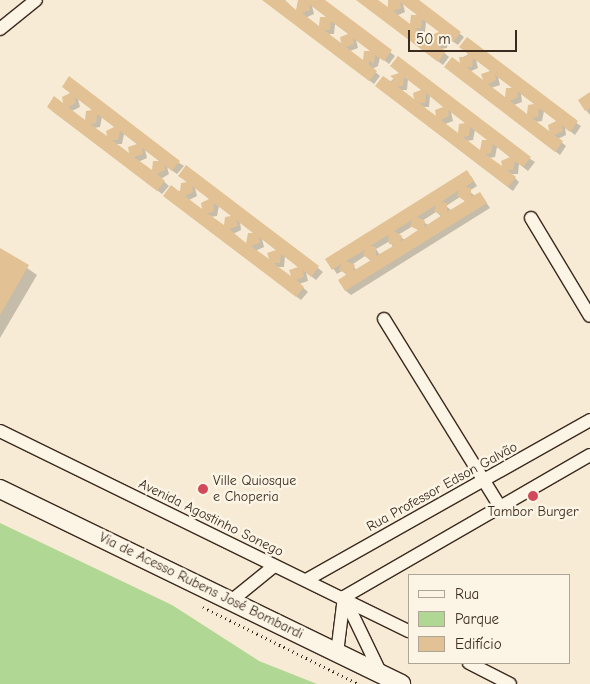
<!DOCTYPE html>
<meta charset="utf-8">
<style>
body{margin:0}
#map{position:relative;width:590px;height:684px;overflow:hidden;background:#f7ebd5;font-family:"Comic Neue",sans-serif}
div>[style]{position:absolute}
.green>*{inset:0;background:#b0d793}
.shadow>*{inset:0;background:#0003}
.building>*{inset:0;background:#e2c295}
.path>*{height:2.5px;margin-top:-1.25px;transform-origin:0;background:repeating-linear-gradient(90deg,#3b2a1e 0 1px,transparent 0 5px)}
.roads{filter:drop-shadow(1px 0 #3b2a1e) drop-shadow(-1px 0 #3b2a1e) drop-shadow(0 1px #3b2a1e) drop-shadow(0 -1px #3b2a1e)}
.minor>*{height:12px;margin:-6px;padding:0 6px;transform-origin:6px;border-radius:6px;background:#fcf5e5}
.secondary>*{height:18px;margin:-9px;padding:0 9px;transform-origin:9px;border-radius:9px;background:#fcf5e5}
.dots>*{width:14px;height:14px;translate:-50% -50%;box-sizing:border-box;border:2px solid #fcf5e5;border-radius:50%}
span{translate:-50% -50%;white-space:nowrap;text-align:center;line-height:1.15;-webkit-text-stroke:5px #fcf5e5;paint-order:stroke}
.poi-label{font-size:14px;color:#3b2a1e}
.left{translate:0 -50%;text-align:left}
.street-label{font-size:14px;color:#3b2a1e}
.legend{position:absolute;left:408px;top:574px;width:162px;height:90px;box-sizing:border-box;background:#fcf5e5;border:1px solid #afa495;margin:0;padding:6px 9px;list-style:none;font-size:15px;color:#3b2a1e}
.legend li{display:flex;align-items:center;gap:10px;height:25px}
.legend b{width:25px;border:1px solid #afa495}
.scale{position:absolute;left:408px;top:30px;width:109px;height:22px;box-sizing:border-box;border:2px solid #3b2a1e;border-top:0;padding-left:6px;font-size:15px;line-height:18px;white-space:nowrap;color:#3b2a1e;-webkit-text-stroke:4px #fcf5e5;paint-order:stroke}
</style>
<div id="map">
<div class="green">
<div style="clip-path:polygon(0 523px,172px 605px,259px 661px,317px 684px,0 684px)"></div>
</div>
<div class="shadow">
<div style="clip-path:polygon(evenodd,263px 0,285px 0,298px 13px,297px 4px,304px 0,324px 0,395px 56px,389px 64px,380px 57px,378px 66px,372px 69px,380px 76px,374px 84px,263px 0,312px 6px,328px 18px,320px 29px,305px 18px,314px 14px,312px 6px,263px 0,335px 24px,349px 34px,343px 46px,327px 34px,334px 34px,335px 24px,263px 0,356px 40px,372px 52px,364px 62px,350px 51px,358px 48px,356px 40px)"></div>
<div style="clip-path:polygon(evenodd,357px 0,376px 0,390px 10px,388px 2px,393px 0,417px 0,464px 37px,458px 45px,448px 38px,447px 48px,440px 49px,449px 57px,443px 65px,357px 0,403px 4px,419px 16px,411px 27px,396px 16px,405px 12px,403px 4px,357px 0,426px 22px,441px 32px,434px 44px,418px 32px,425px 32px,426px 22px)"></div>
<div style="clip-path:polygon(evenodd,469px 54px,581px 126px,575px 135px,565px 127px,566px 135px,558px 139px,566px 146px,560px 155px,450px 71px,462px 66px,461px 58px,469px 54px,476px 60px,491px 71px,485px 83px,469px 72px,478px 68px,476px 60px,469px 54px,498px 77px,514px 89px,506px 99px,491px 88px,500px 85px,498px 77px,469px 54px,521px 94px,536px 105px,528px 116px,514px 105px,522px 102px,521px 94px,469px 54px,544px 111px,558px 122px,551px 134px,535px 122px,542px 121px,544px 111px)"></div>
<div style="clip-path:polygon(evenodd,400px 73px,535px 162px,528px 171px,519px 164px,518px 174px,511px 174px,519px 182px,513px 191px,381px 90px,400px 73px,408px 79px,422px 90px,416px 102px,400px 90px,407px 90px,408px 79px,400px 73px,430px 96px,445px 107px,438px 119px,422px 107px,429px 107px,430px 96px,400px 73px,451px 112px,467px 124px,459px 135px,445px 124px,453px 121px,451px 112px,400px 73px,475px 130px,489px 141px,481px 152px,467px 141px,473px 140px,475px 130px,400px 73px,497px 147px,511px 158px,504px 170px,489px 158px,495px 157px,497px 147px)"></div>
<div style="clip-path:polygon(evenodd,72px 94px,184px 166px,177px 174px,167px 167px,169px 174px,161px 179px,169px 186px,162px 194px,52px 111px,65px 106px,72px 94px,78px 99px,94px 111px,86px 122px,72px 111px,80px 107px,78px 99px,72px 94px,102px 117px,116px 128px,109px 139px,94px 128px,100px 127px,102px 117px,72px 94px,124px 134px,138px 145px,131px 157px,116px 144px,122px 144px,124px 134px,72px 94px,145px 150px,161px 162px,153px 173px,138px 162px,147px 158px,145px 150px)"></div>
<div style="clip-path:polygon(590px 94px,590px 115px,586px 110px)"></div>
<div style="clip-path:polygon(evenodd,187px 167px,323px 272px,316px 280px,306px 272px,308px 281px,299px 284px,308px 292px,301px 300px,169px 200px,189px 183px,184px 180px,187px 167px,195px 188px,211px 200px,204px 212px,189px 200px,197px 196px,195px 188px,187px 167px,219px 206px,233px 217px,225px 228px,210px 217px,217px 216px,219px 206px,187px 167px,240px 222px,255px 234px,247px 245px,233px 234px,241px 230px,240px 222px,187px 167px,262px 239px,277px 251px,270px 262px,255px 251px,264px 247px,262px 239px,187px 167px,285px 256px,299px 268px,293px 279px,277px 267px,284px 267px,285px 256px)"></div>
<div style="clip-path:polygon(evenodd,471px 176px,477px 186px,469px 191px,475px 196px,480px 193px,490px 208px,351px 295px,346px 291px,340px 280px,348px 276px,342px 271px,337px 274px,327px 259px,471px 176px,460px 197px,466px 202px,452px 211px,446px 206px,460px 197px,471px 176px,436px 212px,442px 217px,428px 225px,422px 221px,436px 212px,471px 176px,413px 226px,419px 231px,405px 240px,398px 235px,413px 226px,471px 176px,390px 241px,393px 247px,380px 255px,376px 249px,390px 241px,471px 176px,365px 256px,371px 261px,356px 270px,353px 264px,365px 256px)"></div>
<div style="clip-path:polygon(0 249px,37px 275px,0 338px)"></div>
</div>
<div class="building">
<div style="clip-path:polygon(evenodd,262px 0,284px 0,296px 10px,298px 0,325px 0,392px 50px,384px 61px,375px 55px,374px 64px,370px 61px,368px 64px,377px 71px,369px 81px,262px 0,309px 4px,326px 17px,320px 17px,319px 26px,302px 13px,310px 10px,309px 4px,262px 0,331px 21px,348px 34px,340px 37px,341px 43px,324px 30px,330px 30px,331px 21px,262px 0,353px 38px,370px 51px,364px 51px,363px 60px,346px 47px,354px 44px,353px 38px)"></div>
<div style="clip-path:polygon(evenodd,356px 0,378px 0,388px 7px,388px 0,419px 0,461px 32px,453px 42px,444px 36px,442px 39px,443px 44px,437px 45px,446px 51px,438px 62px,356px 0,400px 2px,417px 15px,411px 15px,410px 24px,393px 11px,401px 8px,400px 2px,356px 0,422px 19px,439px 32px,431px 35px,432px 41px,415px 28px,421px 28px,422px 19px)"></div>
<div style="clip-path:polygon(evenodd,467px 37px,578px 121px,570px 132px,561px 125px,563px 131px,554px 135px,563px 141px,555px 152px,444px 67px,452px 57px,460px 63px,459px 57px,465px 57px,468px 54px,459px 47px,467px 37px,473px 58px,490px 71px,481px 74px,483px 80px,466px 67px,472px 67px,473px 58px,467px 37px,495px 75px,512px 88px,506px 88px,505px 97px,488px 84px,496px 80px,495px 75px,467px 37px,517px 91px,534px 104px,528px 105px,527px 114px,510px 101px,518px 97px,517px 91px,467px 37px,539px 108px,556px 121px,548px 125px,549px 131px,532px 118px,538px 117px,539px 108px)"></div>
<div style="clip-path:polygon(evenodd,398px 56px,531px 157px,523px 167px,515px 161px,513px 170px,507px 170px,516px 177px,508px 187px,375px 86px,383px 76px,392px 82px,394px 79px,390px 76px,399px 73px,390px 66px,398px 56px,404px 77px,421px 90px,413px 93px,414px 99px,397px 86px,403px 86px,404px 77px,398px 56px,426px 93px,443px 107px,435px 110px,436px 116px,419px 103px,425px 103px,426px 93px,398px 56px,448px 110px,465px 123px,459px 124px,458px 133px,441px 120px,449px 116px,448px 110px,398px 56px,470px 127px,487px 140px,482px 140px,480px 150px,463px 137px,469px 136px,470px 127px,398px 56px,493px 144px,510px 157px,501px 161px,502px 166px,485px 154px,491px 153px,493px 144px)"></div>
<div style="clip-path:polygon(evenodd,69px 76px,180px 161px,172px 171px,164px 165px,165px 170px,157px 174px,165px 181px,157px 191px,47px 107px,54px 96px,63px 103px,62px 97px,70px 93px,62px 87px,69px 76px,75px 97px,92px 110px,86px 111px,85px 120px,68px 107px,76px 103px,75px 97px,69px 76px,97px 114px,114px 127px,106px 131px,107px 136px,90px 124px,96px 123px,97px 114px,69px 76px,120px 131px,137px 144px,128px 147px,129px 153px,112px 140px,118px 140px,120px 131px,69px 76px,142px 148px,159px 161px,153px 161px,152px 170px,134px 157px,143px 154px,142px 148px)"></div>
<div style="clip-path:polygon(590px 92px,590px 108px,585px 111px,578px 100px)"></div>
<div style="clip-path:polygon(evenodd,186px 165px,319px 266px,311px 277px,303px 270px,304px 277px,296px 280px,304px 287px,296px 297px,163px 196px,171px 185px,180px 192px,181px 183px,187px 182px,178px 176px,186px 165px,192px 186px,209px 199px,201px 203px,202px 209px,185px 196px,193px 192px,192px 186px,186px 165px,214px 203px,231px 216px,225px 217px,224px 225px,207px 213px,213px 212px,214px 203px,186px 165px,236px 220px,253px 233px,248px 233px,246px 243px,229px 229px,238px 226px,236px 220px,186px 165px,259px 237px,276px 250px,267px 253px,269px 259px,251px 246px,260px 243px,259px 237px,186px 165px,281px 254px,298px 267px,289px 270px,291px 276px,273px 263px,280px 263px,281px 254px)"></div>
<div style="clip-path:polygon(evenodd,467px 170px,474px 181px,465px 187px,471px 188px,471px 197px,480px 192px,487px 203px,345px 291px,338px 280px,347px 274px,339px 270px,341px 264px,332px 270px,325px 259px,467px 170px,459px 190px,457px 196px,465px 201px,447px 212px,447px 203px,441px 202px,459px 190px,467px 170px,436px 205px,434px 211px,442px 215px,424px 227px,425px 221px,417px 217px,436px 205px,467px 170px,412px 220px,410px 226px,418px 230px,400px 242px,402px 236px,394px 231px,412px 220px,467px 170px,388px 235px,389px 244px,395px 245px,376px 256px,376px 247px,370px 246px,388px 235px,467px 170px,365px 250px,363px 255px,371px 260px,353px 271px,355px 265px,346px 261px,365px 250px)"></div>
<div style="clip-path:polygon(0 248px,29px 265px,0 315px)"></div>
</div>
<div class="path">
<div style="left:203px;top:607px;width:174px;rotate:26.3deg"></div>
</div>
<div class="roads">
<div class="minor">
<div style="left:0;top:29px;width:46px;rotate:-38.9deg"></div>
<div style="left:531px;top:218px;width:114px;rotate:59deg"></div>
<div style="left:384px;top:319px;width:219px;rotate:58.3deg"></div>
<div style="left:0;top:431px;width:455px;rotate:26.1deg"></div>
<div style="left:308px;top:579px;width:324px;rotate:-29.4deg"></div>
<div style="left:344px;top:597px;width:284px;rotate:-30deg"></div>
<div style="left:344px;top:597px;width:85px;rotate:64.3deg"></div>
<div style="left:231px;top:601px;width:55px;rotate:-39.1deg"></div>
<div style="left:337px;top:653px;width:56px;rotate:-82.9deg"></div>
<div style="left:469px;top:663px;width:46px;rotate:27.1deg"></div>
</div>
<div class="secondary">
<div style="left:0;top:489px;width:446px;rotate:25.9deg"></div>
</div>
</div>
<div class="dots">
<div style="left:203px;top:489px;background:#d1495b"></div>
<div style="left:533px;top:496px;background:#d1495b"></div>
</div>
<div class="poi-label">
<span class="left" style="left:213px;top:489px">Ville Quiosque<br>e Choperia</span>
<span style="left:533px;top:512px">Tambor Burger</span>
</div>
<div class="street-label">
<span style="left:442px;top:487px;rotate:-29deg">Rua Professor Edson Galvão</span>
<span style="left:211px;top:518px;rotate:26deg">Avenida Agostinho Sonego</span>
<span style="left:201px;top:586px;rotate:26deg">Via de Acesso Rubens José Bombardi</span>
</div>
<ul class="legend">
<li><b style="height:6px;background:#fcf5e5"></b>Rua</li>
<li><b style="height:14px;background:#b0d793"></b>Parque</li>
<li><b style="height:14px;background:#e2c295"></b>Edifício</li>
</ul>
<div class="scale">50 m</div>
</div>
